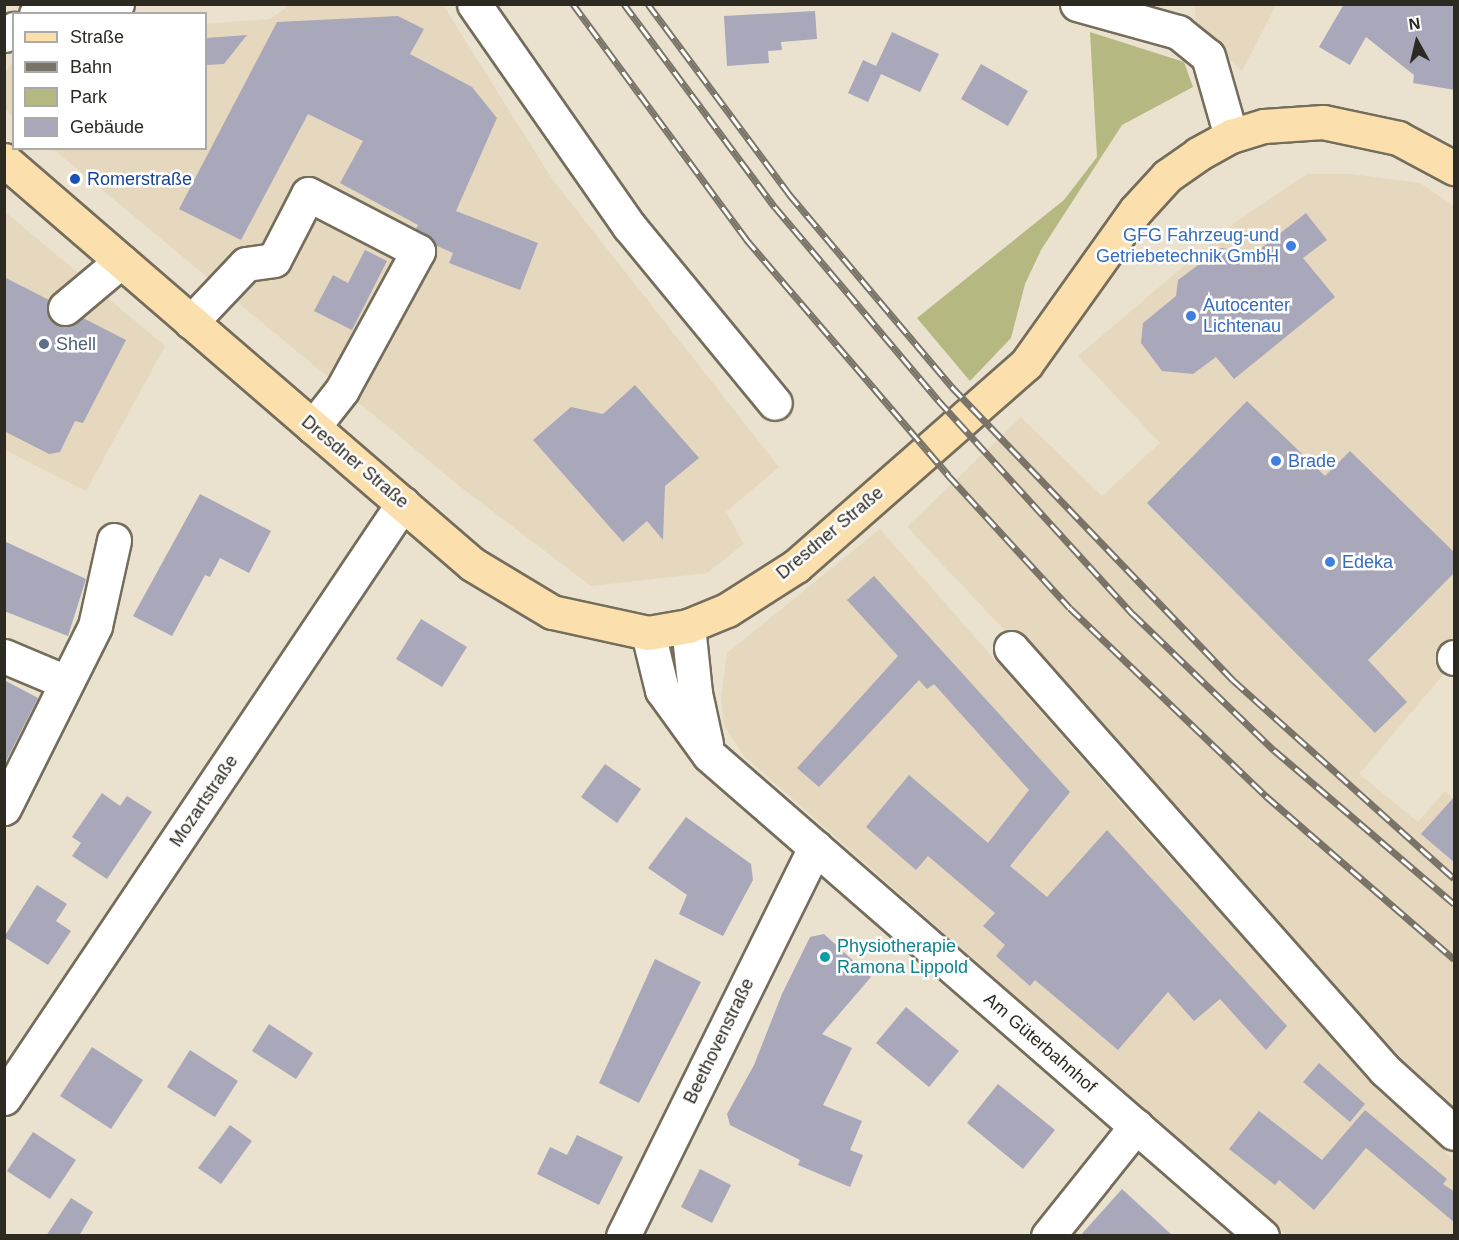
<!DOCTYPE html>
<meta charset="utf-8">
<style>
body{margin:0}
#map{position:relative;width:1459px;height:1240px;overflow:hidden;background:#eae1ce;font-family:Helvetica,sans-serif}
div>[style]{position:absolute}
.built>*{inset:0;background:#e5d8be}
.green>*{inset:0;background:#b6b881}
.building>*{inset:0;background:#a9a7ba}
.roads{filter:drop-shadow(2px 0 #756d5c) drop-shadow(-2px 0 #756d5c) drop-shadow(0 2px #756d5c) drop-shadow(0 -2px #756d5c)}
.minor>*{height:33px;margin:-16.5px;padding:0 16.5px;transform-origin:16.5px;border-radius:16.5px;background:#fff}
.major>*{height:33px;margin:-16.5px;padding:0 16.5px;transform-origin:16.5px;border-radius:16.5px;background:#fbe0ad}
.rail>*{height:7px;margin-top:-3.5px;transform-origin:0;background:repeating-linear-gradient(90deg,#fff 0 14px,#797467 0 28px);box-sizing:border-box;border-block:2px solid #797467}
.dots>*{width:16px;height:16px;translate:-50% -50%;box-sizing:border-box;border:3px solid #fff;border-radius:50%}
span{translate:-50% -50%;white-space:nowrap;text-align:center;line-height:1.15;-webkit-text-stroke:5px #fff;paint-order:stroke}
.transit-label{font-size:18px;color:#164399}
.left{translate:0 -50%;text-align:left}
.shop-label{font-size:18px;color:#366cbe}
.right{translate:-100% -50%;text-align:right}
.service-label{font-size:18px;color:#4e5e75}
.street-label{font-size:18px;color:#2d2a22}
.culture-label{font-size:18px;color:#0d838f}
.frame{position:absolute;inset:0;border:6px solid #2d2a22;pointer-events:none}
.legend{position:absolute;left:12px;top:12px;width:195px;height:138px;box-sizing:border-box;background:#fff;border:2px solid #abaaa7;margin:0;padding:8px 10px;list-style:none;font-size:18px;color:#2d2a22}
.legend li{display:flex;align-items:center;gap:12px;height:30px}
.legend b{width:30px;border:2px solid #abaaa7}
.north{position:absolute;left:1387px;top:12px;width:60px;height:60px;-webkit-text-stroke:4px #fff;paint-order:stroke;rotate:352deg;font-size:16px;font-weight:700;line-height:24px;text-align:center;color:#2d2a22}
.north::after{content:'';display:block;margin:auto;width:21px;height:27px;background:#2d2a22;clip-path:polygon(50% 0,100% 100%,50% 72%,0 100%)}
</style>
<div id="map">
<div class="built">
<div style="clip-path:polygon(290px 5px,443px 5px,552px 179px,779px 467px,726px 512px,744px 544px,707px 573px,591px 586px,458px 485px,53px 149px,206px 148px,206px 24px,270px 19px)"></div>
<div style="clip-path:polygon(1195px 5px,1276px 5px,1242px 71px,1196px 27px)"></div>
<div style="clip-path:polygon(13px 62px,13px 116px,4px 108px,5px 73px)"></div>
<div style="clip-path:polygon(1307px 174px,1351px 174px,1420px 183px,1454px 206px,1454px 662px,1359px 774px,1418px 822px,1445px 791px,1454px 799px,1454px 1117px,1211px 848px,907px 527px,1021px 417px,1102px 496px,1160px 443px,1078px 356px,1236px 222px)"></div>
<div style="clip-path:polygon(4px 211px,165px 346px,86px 491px,5px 450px)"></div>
<div style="clip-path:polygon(880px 529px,1160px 848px,1454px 1161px,1454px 1235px,1286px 1235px,744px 756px,724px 725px,721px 698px,727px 653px)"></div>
</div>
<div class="green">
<div style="clip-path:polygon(1090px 32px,1184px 62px,1193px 87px,1122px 125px,1041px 250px,1025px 284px,1011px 338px,970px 381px,917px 318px,1064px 200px,1097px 157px)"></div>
</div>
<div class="building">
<div style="clip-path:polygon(1344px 4px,1455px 4px,1455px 90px,1413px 83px,1414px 75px,1366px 37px,1350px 65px,1319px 47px)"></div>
<div style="clip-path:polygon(815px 11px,817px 39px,781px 42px,782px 50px,768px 51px,769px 63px,727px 66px,724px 16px)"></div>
<div style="clip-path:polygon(398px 16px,424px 29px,410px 54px,472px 87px,497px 118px,456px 211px,538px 243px,520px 290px,449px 263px,453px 253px,435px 245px,416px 229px,418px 225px,340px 183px,363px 141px,308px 114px,241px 240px,179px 209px,277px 22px)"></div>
<div style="clip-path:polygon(892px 32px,939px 54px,920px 92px,881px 74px,868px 102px,848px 93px,863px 60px,876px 66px)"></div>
<div style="clip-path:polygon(247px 35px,224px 64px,206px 65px,206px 38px)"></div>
<div style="clip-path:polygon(981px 64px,1028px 91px,1008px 126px,961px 99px)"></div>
<div style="clip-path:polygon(1306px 213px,1327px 240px,1303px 258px,1335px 297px,1234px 379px,1216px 357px,1193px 374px,1162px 371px,1141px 343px,1143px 323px,1176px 296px,1178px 280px,1221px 248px,1255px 253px)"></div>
<div style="clip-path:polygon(365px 250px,387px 261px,352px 330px,314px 311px,333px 275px,348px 283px)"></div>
<div style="clip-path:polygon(4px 277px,49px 300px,47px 312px,58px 325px,69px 326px,83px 318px,126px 340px,83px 423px,75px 421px,60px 452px,49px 454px,4px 431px)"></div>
<div style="clip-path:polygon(635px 385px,699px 458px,665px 486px,663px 540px,647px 521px,623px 542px,533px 440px,571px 407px,603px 414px)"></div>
<div style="clip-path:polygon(1247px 401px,1325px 476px,1350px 451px,1455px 553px,1455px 572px,1368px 660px,1407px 702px,1375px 733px,1147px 503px)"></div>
<div style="clip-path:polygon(200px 494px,271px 531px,249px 573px,220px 558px,210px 577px,205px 575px,172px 636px,133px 616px)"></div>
<div style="clip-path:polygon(4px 541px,86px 579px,68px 636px,4px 611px)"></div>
<div style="clip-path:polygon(874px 576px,1070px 792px,1010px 866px,1047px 897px,1107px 830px,1287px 1026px,1266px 1050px,1220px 999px,1194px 1021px,1168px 992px,1118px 1050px,1035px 980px,1030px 986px,996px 956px,1005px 945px,983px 926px,995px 913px,928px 856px,916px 870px,866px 827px,909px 775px,988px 843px,1029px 790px,934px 684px,927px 689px,919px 680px,819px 787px,797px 768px,898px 656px,847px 600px)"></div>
<div style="clip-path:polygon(421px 619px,467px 647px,442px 687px,396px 659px)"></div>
<div style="clip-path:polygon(4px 680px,38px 698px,4px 765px)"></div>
<div style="clip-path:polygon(605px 764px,641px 789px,617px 823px,581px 797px)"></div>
<div style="clip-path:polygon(102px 793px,120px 806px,127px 796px,152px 812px,107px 879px,72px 856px,81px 843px,72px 837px)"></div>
<div style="clip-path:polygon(1455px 796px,1455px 863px,1421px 834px)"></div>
<div style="clip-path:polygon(686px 817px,751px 864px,753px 880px,723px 936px,679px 914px,687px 895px,648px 868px)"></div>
<div style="clip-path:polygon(37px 885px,67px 904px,56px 921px,71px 931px,48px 965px,4px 937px)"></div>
<div style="clip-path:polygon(824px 934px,871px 977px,822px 1034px,852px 1048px,823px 1105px,862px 1121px,850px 1150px,863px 1155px,850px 1187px,798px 1165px,800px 1160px,730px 1125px,727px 1114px,754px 1065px,782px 994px,810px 937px)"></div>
<div style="clip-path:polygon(655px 959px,701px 982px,639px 1103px,599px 1083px)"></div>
<div style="clip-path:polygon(906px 1007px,959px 1051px,929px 1087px,876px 1043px)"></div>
<div style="clip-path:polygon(269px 1024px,313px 1053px,296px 1079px,252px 1051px)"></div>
<div style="clip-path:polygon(92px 1047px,143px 1080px,111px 1129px,60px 1096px)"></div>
<div style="clip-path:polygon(190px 1050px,238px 1081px,215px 1117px,167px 1087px)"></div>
<div style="clip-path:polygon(1319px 1063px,1365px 1104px,1350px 1122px,1303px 1082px)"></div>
<div style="clip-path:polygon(998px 1084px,1055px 1130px,1023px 1169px,967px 1123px)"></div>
<div style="clip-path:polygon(1365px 1110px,1447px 1179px,1443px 1184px,1455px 1192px,1455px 1223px,1366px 1148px,1314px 1210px,1279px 1180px,1275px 1185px,1229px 1149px,1259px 1111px,1322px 1160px)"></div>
<div style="clip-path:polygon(230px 1125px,252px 1141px,221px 1184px,198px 1168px)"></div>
<div style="clip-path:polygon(33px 1132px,76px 1160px,50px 1199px,7px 1171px)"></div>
<div style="clip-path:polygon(577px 1135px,623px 1157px,599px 1205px,537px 1174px,550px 1147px,567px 1155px)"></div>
<div style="clip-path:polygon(700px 1169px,731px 1185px,712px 1223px,681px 1207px)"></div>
<div style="clip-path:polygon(1122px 1189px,1173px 1236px,1080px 1236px)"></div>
<div style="clip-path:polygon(71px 1198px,93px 1212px,79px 1236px,46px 1236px)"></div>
</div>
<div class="roads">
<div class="minor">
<div style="left:474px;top:4px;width:271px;rotate:55.1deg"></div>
<div style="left:629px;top:226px;width:229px;rotate:50.5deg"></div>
<div style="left:1077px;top:4px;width:105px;rotate:15.5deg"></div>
<div style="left:1178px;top:32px;width:38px;rotate:39deg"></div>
<div style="left:1208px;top:56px;width:83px;rotate:74deg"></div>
<div style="left:36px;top:14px;width:10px;rotate:-37deg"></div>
<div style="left:44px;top:8px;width:73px;rotate:-3.1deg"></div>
<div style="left:4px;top:35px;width:12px;rotate:-31deg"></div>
<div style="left:65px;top:308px;width:73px;rotate:-40deg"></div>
<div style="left:191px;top:322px;width:80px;rotate:-46.5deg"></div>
<div style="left:246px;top:264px;width:28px;rotate:-8deg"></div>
<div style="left:274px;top:260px;width:74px;rotate:-62.7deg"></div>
<div style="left:308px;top:194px;width:124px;rotate:27.4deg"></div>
<div style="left:418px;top:251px;width:158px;rotate:118.7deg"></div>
<div style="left:342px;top:390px;width:47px;rotate:128.1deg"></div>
<div style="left:688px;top:626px;width:67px;rotate:84deg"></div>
<div style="left:695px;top:693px;width:52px;rotate:77.8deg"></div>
<div style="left:648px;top:633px;width:59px;rotate:76.2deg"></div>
<div style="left:662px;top:690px;width:80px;rotate:54.1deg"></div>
<div style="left:709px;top:755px;width:733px;rotate:41.02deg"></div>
<div style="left:1011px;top:648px;width:564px;rotate:48.45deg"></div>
<div style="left:1385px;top:1070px;width:93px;rotate:42.4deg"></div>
<div style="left:4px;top:656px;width:67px;rotate:22.8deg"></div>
<div style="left:1454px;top:657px;width:1px;rotate:90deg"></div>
<div style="left:4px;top:808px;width:203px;rotate:-63.4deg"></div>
<div style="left:95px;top:626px;width:88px;rotate:-77.5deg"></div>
<div style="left:4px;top:1098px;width:716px;rotate:-56.15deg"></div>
<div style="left:623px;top:1236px;width:434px;rotate:-63.7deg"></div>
<div style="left:1048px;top:1236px;width:141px;rotate:-51.3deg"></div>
</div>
<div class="major">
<div style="left:4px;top:160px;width:618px;rotate:40.8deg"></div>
<div style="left:472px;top:564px;width:93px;rotate:31deg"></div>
<div style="left:552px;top:612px;width:98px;rotate:12.3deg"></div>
<div style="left:648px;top:633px;width:41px;rotate:-9.9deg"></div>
<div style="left:688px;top:626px;width:42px;rotate:-22.3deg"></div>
<div style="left:727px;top:610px;width:82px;rotate:-32.5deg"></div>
<div style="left:796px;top:566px;width:306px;rotate:-41.3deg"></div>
<div style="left:1026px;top:364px;width:189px;rotate:-54.5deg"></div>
<div style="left:1136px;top:210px;width:46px;rotate:-47.6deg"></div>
<div style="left:1167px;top:176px;width:38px;rotate:-35deg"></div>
<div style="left:1198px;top:154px;width:38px;rotate:-29deg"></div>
<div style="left:1231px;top:136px;width:34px;rotate:-17deg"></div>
<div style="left:1264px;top:126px;width:59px;rotate:-3.9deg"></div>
<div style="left:1323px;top:122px;width:77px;rotate:12deg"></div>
<div style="left:1398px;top:138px;width:64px;rotate:28.2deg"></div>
</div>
</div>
<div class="rail">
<div style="left:573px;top:4px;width:292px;rotate:53.6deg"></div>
<div style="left:746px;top:239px;width:311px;rotate:49.4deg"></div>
<div style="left:948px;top:475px;width:180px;rotate:47.5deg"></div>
<div style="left:1070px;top:608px;width:272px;rotate:43.8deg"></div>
<div style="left:1266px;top:796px;width:249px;rotate:40.9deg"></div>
<div style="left:624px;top:4px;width:253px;rotate:53.4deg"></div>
<div style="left:775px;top:207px;width:253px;rotate:49.8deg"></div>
<div style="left:938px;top:400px;width:290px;rotate:47.7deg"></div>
<div style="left:1133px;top:614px;width:196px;rotate:44deg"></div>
<div style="left:1274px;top:750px;width:237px;rotate:40.5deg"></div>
<div style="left:648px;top:4px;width:237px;rotate:53.4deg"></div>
<div style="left:789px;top:194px;width:253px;rotate:49.8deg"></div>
<div style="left:952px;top:387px;width:406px;rotate:46.2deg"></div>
<div style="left:1233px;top:680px;width:297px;rotate:41.9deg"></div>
</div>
<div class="dots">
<div style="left:75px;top:179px;background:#1a4fb4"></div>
<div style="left:1291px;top:246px;background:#3f7fe0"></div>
<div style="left:1191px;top:316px;background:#3f7fe0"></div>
<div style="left:44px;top:344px;background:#5c6f8a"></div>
<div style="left:1276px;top:461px;background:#3f7fe0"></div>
<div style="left:1330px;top:562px;background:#3f7fe0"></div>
<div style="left:825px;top:957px;background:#0f9aa8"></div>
</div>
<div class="transit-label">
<span class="left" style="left:87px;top:179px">Romerstraße</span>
</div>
<div class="shop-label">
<span class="right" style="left:1279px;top:246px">GFG Fahrzeug-und<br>Getriebetechnik GmbH</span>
<span class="left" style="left:1203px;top:316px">Autocenter<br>Lichtenau</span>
<span class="left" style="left:1288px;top:461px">Brade</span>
<span class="left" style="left:1342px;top:562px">Edeka</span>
</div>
<div class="service-label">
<span class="left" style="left:56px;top:344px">Shell</span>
</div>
<div class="street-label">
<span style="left:355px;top:462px;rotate:40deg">Dresdner Straße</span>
<span style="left:830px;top:533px;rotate:-40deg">Dresdner Straße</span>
<span style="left:204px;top:801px;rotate:-56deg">Mozartstraße</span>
<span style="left:719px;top:1041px;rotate:-64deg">Beethovenstraße</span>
<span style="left:1040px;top:1043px;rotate:41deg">Am Güterbahnhof</span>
</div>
<div class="culture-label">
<span class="left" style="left:837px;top:957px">Physiotherapie<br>Ramona Lippold</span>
</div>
<div class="frame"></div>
<ul class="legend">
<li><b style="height:8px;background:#fbe0ad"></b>Straße</li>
<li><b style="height:8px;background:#797467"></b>Bahn</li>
<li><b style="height:16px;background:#b6b881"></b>Park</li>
<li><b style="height:16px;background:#a9a7ba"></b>Gebäude</li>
</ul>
<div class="north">N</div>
</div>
